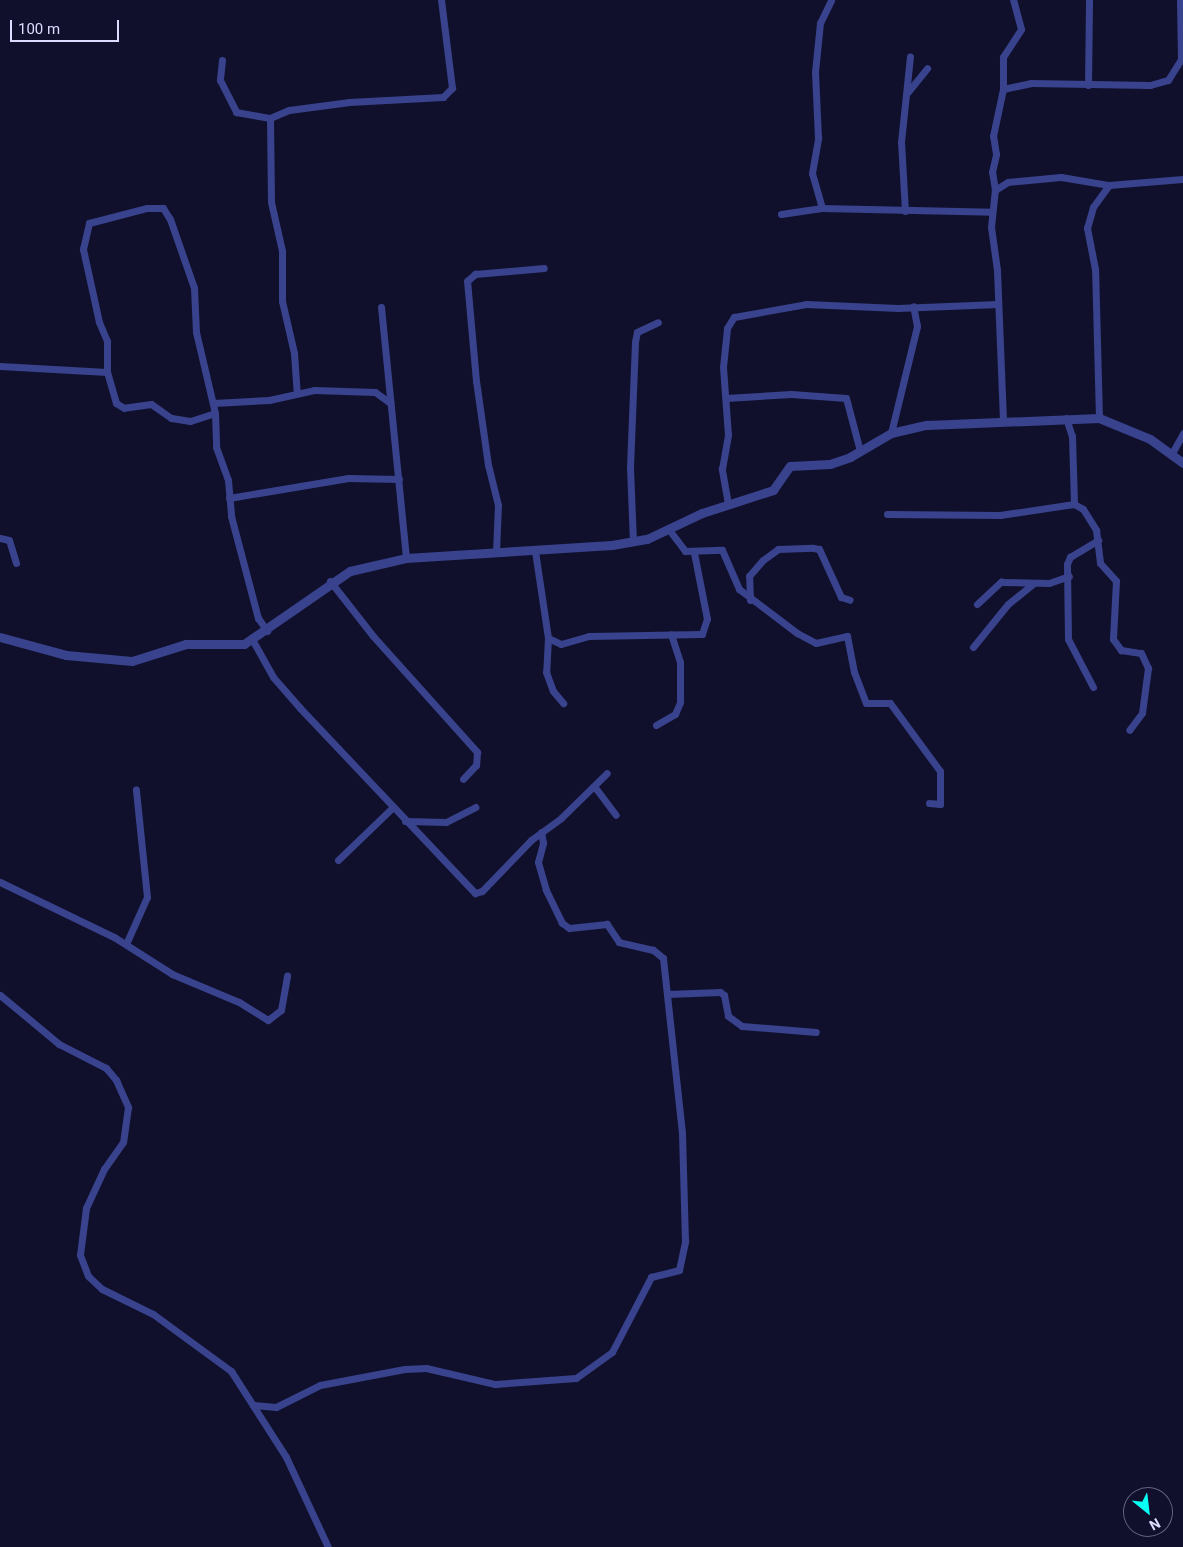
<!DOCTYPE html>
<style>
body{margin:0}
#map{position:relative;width:1183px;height:1547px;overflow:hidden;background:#10102c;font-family:Roboto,sans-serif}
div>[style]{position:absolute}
.minor>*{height:7px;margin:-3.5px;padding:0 3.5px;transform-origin:3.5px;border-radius:3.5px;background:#39428d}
.tertiary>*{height:9px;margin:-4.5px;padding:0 4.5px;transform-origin:4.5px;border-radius:4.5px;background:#39428d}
span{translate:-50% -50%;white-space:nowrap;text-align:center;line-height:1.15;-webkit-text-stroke:4.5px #10102c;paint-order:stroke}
.north{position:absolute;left:1123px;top:1487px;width:50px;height:50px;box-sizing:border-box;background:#10102c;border:1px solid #616280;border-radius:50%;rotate:151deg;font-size:14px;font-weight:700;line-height:20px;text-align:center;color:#dbdcff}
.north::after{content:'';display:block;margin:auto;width:18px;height:22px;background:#07fff3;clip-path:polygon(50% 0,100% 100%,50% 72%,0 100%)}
.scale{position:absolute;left:10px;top:20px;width:109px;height:22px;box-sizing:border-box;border:2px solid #dbdcff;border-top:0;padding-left:6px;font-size:15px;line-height:18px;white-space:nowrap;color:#dbdcff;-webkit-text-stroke:4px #10102c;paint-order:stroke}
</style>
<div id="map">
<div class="minor">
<div style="left:222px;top:60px;width:20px;rotate:96deg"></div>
<div style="left:220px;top:80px;width:36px;rotate:63deg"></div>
<div style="left:236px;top:112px;width:35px;rotate:10deg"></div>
<div style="left:270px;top:118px;width:21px;rotate:-23deg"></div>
<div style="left:289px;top:110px;width:61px;rotate:-7.6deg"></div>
<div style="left:349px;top:102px;width:94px;rotate:-3deg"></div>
<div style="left:443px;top:97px;width:13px;rotate:-45deg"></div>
<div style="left:452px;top:88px;width:89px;rotate:-97.1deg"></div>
<div style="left:1088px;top:85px;width:85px;rotate:-89.3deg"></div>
<div style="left:1003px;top:89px;width:29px;rotate:-12deg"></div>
<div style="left:1031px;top:83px;width:119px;rotate:1deg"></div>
<div style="left:1150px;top:85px;width:19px;rotate:-16deg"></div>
<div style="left:1168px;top:80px;width:25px;rotate:-58deg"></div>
<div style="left:1181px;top:59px;width:59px;rotate:-91deg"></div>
<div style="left:907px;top:93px;width:32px;rotate:-51deg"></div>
<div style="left:270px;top:118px;width:84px;rotate:89.3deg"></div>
<div style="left:271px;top:202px;width:50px;rotate:77.3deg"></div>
<div style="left:282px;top:251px;width:50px;rotate:90deg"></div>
<div style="left:282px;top:301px;width:53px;rotate:77deg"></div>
<div style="left:294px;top:353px;width:39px;rotate:86deg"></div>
<div style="left:995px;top:190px;width:15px;rotate:-32deg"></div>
<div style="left:1008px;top:182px;width:53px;rotate:-5.4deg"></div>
<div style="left:1061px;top:177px;width:49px;rotate:9.5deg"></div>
<div style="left:1109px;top:185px;width:74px;rotate:-4.6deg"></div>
<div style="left:822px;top:208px;width:36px;rotate:-106deg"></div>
<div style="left:812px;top:173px;width:36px;rotate:-80deg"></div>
<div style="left:818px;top:138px;width:66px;rotate:-92.6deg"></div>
<div style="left:815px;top:72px;width:49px;rotate:-84.2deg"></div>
<div style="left:820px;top:23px;width:25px;rotate:-64deg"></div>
<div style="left:905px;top:211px;width:69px;rotate:-93.3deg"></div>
<div style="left:901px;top:142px;width:86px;rotate:-84deg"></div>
<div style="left:781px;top:214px;width:41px;rotate:-8.3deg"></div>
<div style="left:822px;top:208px;width:170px;rotate:1.3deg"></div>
<div style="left:381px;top:307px;width:252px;rotate:84.3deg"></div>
<div style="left:0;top:366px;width:107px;rotate:3.2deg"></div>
<div style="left:726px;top:398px;width:65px;rotate:-3.5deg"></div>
<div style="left:791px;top:394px;width:55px;rotate:4.2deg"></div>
<div style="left:846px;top:398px;width:55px;rotate:75.2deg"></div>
<div style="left:213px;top:403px;width:56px;rotate:-3.1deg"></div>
<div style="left:269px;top:400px;width:46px;rotate:-12.5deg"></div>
<div style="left:314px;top:390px;width:61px;rotate:1.9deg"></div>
<div style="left:375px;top:392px;width:19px;rotate:36deg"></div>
<div style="left:215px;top:413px;width:26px;rotate:162deg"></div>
<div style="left:190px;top:421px;width:19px;rotate:-171deg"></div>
<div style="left:171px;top:418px;width:24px;rotate:-145deg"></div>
<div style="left:151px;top:404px;width:27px;rotate:172deg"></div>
<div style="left:124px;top:408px;width:9px;rotate:-148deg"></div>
<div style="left:116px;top:403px;width:32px;rotate:-106deg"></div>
<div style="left:107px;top:372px;width:31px;rotate:-90deg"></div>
<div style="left:107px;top:341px;width:21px;rotate:-113deg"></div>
<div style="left:99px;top:322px;width:75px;rotate:-102.4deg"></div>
<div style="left:83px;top:249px;width:27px;rotate:-77deg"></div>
<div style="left:89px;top:223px;width:60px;rotate:-14.5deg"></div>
<div style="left:147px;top:208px;width:16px"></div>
<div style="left:163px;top:208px;width:13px;rotate:58deg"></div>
<div style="left:170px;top:219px;width:73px;rotate:70.8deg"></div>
<div style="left:194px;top:288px;width:44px;rotate:87.4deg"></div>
<div style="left:196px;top:332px;width:79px;rotate:76.8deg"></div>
<div style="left:214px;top:409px;width:4px;rotate:76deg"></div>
<div style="left:215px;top:413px;width:34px;rotate:88deg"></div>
<div style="left:216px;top:447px;width:35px;rotate:70deg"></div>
<div style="left:228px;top:480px;width:36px;rotate:85deg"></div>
<div style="left:231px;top:516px;width:106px;rotate:75.2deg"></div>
<div style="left:258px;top:618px;width:16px;rotate:55deg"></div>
<div style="left:1066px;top:418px;width:19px;rotate:72deg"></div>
<div style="left:1072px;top:436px;width:68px;rotate:88.3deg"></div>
<div style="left:1099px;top:418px;width:149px;rotate:-91.5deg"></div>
<div style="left:1095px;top:269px;width:42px;rotate:-101deg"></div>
<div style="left:1087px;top:228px;width:22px;rotate:-74deg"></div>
<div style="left:1093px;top:207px;width:27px;rotate:-54deg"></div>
<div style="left:1003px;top:420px;width:150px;rotate:-92.3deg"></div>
<div style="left:997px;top:270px;width:43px;rotate:-97.9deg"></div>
<div style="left:991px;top:227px;width:37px;rotate:-84deg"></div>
<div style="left:995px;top:190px;width:18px;rotate:-99deg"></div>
<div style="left:992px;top:172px;width:18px;rotate:-77deg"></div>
<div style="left:996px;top:154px;width:18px;rotate:-99deg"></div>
<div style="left:993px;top:136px;width:48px;rotate:-78deg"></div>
<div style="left:1003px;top:89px;width:32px;rotate:-90deg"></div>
<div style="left:1003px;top:57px;width:33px;rotate:-57deg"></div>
<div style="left:1021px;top:29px;width:30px;rotate:-105deg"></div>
<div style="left:891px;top:433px;width:110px;rotate:-76.3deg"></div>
<div style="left:917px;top:326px;width:20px;rotate:-101deg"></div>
<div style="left:1171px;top:455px;width:25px;rotate:-61deg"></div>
<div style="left:229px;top:498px;width:121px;rotate:-9.5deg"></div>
<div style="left:348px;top:478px;width:51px;rotate:1.1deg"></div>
<div style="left:728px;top:504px;width:36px;rotate:-100deg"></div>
<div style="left:722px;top:469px;width:35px;rotate:-80deg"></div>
<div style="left:728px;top:435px;width:68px;rotate:-94.2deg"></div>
<div style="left:723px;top:367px;width:39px;rotate:-84deg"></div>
<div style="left:727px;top:328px;width:13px;rotate:-58deg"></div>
<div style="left:734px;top:317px;width:73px;rotate:-10.2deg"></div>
<div style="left:806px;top:304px;width:92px;rotate:2.5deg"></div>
<div style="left:898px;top:308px;width:100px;rotate:-2.3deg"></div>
<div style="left:887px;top:514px;width:113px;rotate:0.5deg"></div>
<div style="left:1000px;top:515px;width:75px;rotate:-8.5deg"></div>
<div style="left:1074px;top:504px;width:10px;rotate:29deg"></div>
<div style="left:1083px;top:509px;width:25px;rotate:58deg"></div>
<div style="left:1096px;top:530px;width:33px;rotate:83deg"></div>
<div style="left:1100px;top:563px;width:24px;rotate:48deg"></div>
<div style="left:1116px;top:581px;width:58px;rotate:93deg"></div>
<div style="left:1113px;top:639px;width:14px;rotate:54deg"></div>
<div style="left:1121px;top:650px;width:20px;rotate:9deg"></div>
<div style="left:1141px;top:653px;width:17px;rotate:65deg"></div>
<div style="left:1148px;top:668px;width:45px;rotate:97.6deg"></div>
<div style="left:1142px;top:713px;width:21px;rotate:127deg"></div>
<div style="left:670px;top:531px;width:25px;rotate:53deg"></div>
<div style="left:685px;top:551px;width:37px;rotate:-2deg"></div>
<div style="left:722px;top:550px;width:43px;rotate:66.4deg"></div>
<div style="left:739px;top:589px;width:73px;rotate:37.2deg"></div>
<div style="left:797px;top:633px;width:21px;rotate:28deg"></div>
<div style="left:816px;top:643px;width:32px;rotate:-13deg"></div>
<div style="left:847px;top:636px;width:37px;rotate:79deg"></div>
<div style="left:854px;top:672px;width:33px;rotate:69deg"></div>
<div style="left:866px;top:703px;width:24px"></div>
<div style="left:890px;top:703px;width:84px;rotate:53.7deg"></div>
<div style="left:940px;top:771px;width:33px;rotate:90deg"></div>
<div style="left:940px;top:804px;width:11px;rotate:-175deg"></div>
<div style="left:0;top:538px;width:9px;rotate:13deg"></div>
<div style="left:9px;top:540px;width:24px;rotate:73deg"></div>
<div style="left:633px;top:542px;width:75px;rotate:-92.3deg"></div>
<div style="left:630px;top:467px;width:125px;rotate:-87.7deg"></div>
<div style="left:635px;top:342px;width:10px;rotate:-79deg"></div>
<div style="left:637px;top:332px;width:23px;rotate:-25deg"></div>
<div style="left:535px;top:551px;width:88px;rotate:81.5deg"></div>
<div style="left:548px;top:638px;width:34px;rotate:93deg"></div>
<div style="left:546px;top:672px;width:20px;rotate:70deg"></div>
<div style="left:553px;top:691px;width:16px;rotate:50deg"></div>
<div style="left:496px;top:552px;width:47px;rotate:-87.6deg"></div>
<div style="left:498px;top:505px;width:41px;rotate:-104deg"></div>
<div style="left:488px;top:465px;width:85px;rotate:-98.1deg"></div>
<div style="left:476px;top:381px;width:100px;rotate:-95.1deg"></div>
<div style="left:467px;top:281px;width:11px;rotate:-41deg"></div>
<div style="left:475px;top:274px;width:69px;rotate:-5deg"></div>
<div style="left:330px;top:581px;width:70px;rotate:52deg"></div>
<div style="left:373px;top:636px;width:156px;rotate:48.1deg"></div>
<div style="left:477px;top:752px;width:13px;rotate:94deg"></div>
<div style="left:476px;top:765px;width:19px;rotate:133deg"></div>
<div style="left:750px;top:600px;width:24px;rotate:-92deg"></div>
<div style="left:749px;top:576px;width:21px;rotate:-49deg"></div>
<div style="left:763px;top:560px;width:19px;rotate:-36deg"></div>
<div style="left:778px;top:549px;width:35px;rotate:-2deg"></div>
<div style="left:813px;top:548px;width:6px;rotate:9deg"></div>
<div style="left:819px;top:549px;width:53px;rotate:65.4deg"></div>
<div style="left:841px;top:597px;width:9px;rotate:18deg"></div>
<div style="left:977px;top:604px;width:33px;rotate:-43deg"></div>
<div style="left:1001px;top:582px;width:48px;rotate:1.2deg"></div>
<div style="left:1049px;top:583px;width:21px;rotate:-19deg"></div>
<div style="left:548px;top:638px;width:14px;rotate:25deg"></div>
<div style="left:561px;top:644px;width:29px;rotate:-16deg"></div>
<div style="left:589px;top:636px;width:113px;rotate:-1deg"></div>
<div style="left:702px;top:634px;width:16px;rotate:-72deg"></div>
<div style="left:707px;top:619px;width:67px;rotate:-101.1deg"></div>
<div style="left:253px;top:641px;width:41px;rotate:60.9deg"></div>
<div style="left:273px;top:677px;width:41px;rotate:48.9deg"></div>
<div style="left:300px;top:708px;width:255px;rotate:46.6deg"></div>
<div style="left:475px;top:893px;width:7px;rotate:-16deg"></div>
<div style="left:482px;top:891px;width:71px;rotate:-46.1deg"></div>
<div style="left:531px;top:840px;width:37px;rotate:-36deg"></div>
<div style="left:561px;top:818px;width:64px;rotate:-44.4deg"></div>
<div style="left:973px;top:647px;width:55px;rotate:-50.9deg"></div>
<div style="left:1008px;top:604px;width:33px;rotate:-39deg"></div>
<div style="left:1093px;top:687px;width:54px;rotate:-117.5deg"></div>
<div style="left:1068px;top:639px;width:75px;rotate:-90.8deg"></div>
<div style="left:1067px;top:564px;width:8px;rotate:-67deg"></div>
<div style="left:1070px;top:557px;width:33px;rotate:-31deg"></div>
<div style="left:656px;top:725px;width:22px;rotate:-30deg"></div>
<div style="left:675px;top:714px;width:13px;rotate:-67deg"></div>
<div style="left:680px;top:702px;width:40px;rotate:-90deg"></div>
<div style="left:680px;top:662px;width:29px;rotate:-108deg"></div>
<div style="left:594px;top:786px;width:36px;rotate:53deg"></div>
<div style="left:405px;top:821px;width:41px;rotate:1.4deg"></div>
<div style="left:446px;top:822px;width:33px;rotate:-27deg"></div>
<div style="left:338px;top:860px;width:75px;rotate:-43.9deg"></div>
<div style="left:0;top:882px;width:127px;rotate:25.8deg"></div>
<div style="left:114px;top:937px;width:69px;rotate:32.5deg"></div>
<div style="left:172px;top:974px;width:73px;rotate:22.7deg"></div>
<div style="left:239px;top:1002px;width:34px;rotate:32deg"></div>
<div style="left:268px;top:1020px;width:16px;rotate:-38deg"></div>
<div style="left:281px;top:1010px;width:35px;rotate:-80deg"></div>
<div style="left:126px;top:944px;width:51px;rotate:-65.9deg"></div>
<div style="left:147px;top:897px;width:108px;rotate:-95.9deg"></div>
<div style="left:667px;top:994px;width:53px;rotate:-2.2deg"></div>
<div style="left:720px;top:992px;width:5px;rotate:37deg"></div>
<div style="left:724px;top:995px;width:21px;rotate:79deg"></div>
<div style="left:728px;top:1016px;width:17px;rotate:36deg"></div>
<div style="left:742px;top:1026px;width:74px;rotate:4.6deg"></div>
<div style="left:0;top:995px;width:77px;rotate:39.7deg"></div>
<div style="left:59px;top:1044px;width:53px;rotate:27.1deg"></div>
<div style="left:106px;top:1068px;width:16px;rotate:50deg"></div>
<div style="left:116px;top:1080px;width:30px;rotate:66deg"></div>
<div style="left:128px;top:1107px;width:35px;rotate:98deg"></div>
<div style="left:123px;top:1142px;width:33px;rotate:125deg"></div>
<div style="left:104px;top:1169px;width:43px;rotate:114.8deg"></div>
<div style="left:86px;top:1208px;width:47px;rotate:97.3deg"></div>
<div style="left:80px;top:1255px;width:22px;rotate:69deg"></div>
<div style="left:88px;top:1276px;width:19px;rotate:43deg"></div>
<div style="left:102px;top:1289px;width:57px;rotate:26.1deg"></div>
<div style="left:153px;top:1314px;width:97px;rotate:36.2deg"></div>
<div style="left:231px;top:1371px;width:102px;rotate:57.4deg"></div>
<div style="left:286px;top:1457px;width:99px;rotate:65deg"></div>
<div style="left:253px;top:1405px;width:23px;rotate:5deg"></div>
<div style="left:276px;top:1407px;width:49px;rotate:-26.6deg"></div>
<div style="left:320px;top:1385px;width:86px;rotate:-10.7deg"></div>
<div style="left:405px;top:1369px;width:21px;rotate:-3deg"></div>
<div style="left:426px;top:1368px;width:71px;rotate:13.1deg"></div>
<div style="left:495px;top:1384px;width:81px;rotate:-4.2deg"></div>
<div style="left:576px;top:1378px;width:44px;rotate:-35.8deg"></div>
<div style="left:612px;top:1352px;width:85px;rotate:-62.5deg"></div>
<div style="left:651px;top:1277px;width:29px;rotate:-14deg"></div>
<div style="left:679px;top:1270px;width:30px;rotate:-78deg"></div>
<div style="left:685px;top:1241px;width:108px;rotate:-91.6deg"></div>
<div style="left:682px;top:1133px;width:176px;rotate:-96.2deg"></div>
<div style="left:663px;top:958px;width:13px;rotate:-141deg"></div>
<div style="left:653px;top:950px;width:35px;rotate:-167deg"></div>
<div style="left:619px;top:942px;width:22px;rotate:-124deg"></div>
<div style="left:607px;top:924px;width:38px;rotate:174deg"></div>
<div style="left:569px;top:928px;width:9px;rotate:-144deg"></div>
<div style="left:562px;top:923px;width:37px;rotate:-116deg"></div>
<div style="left:546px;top:890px;width:29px;rotate:-106deg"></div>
<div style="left:538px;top:862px;width:20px;rotate:-75deg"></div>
<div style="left:543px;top:843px;width:11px;rotate:-100deg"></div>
</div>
<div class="tertiary">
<div style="left:0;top:637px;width:68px;rotate:15.3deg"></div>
<div style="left:66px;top:655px;width:66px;rotate:5.2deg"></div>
<div style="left:132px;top:661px;width:57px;rotate:-17.5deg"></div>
<div style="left:186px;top:644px;width:58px"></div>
<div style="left:244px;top:644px;width:129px;rotate:-34.6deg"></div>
<div style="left:350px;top:571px;width:57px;rotate:-13.1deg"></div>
<div style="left:406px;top:558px;width:206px;rotate:-3.6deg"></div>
<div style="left:612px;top:545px;width:36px;rotate:-10deg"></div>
<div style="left:647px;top:539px;width:61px;rotate:-25.3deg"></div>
<div style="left:702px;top:513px;width:75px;rotate:-17.9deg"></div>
<div style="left:773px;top:490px;width:29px;rotate:-55deg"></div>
<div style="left:790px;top:466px;width:40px;rotate:-2.9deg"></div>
<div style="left:830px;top:464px;width:21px;rotate:-19deg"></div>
<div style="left:850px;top:457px;width:48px;rotate:-30.3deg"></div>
<div style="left:891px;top:433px;width:37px;rotate:-13deg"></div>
<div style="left:927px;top:425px;width:172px;rotate:-2.3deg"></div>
<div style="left:1099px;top:418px;width:55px;rotate:22.4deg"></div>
<div style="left:1150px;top:439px;width:41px;rotate:36deg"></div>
</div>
<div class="north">N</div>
<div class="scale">100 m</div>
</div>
